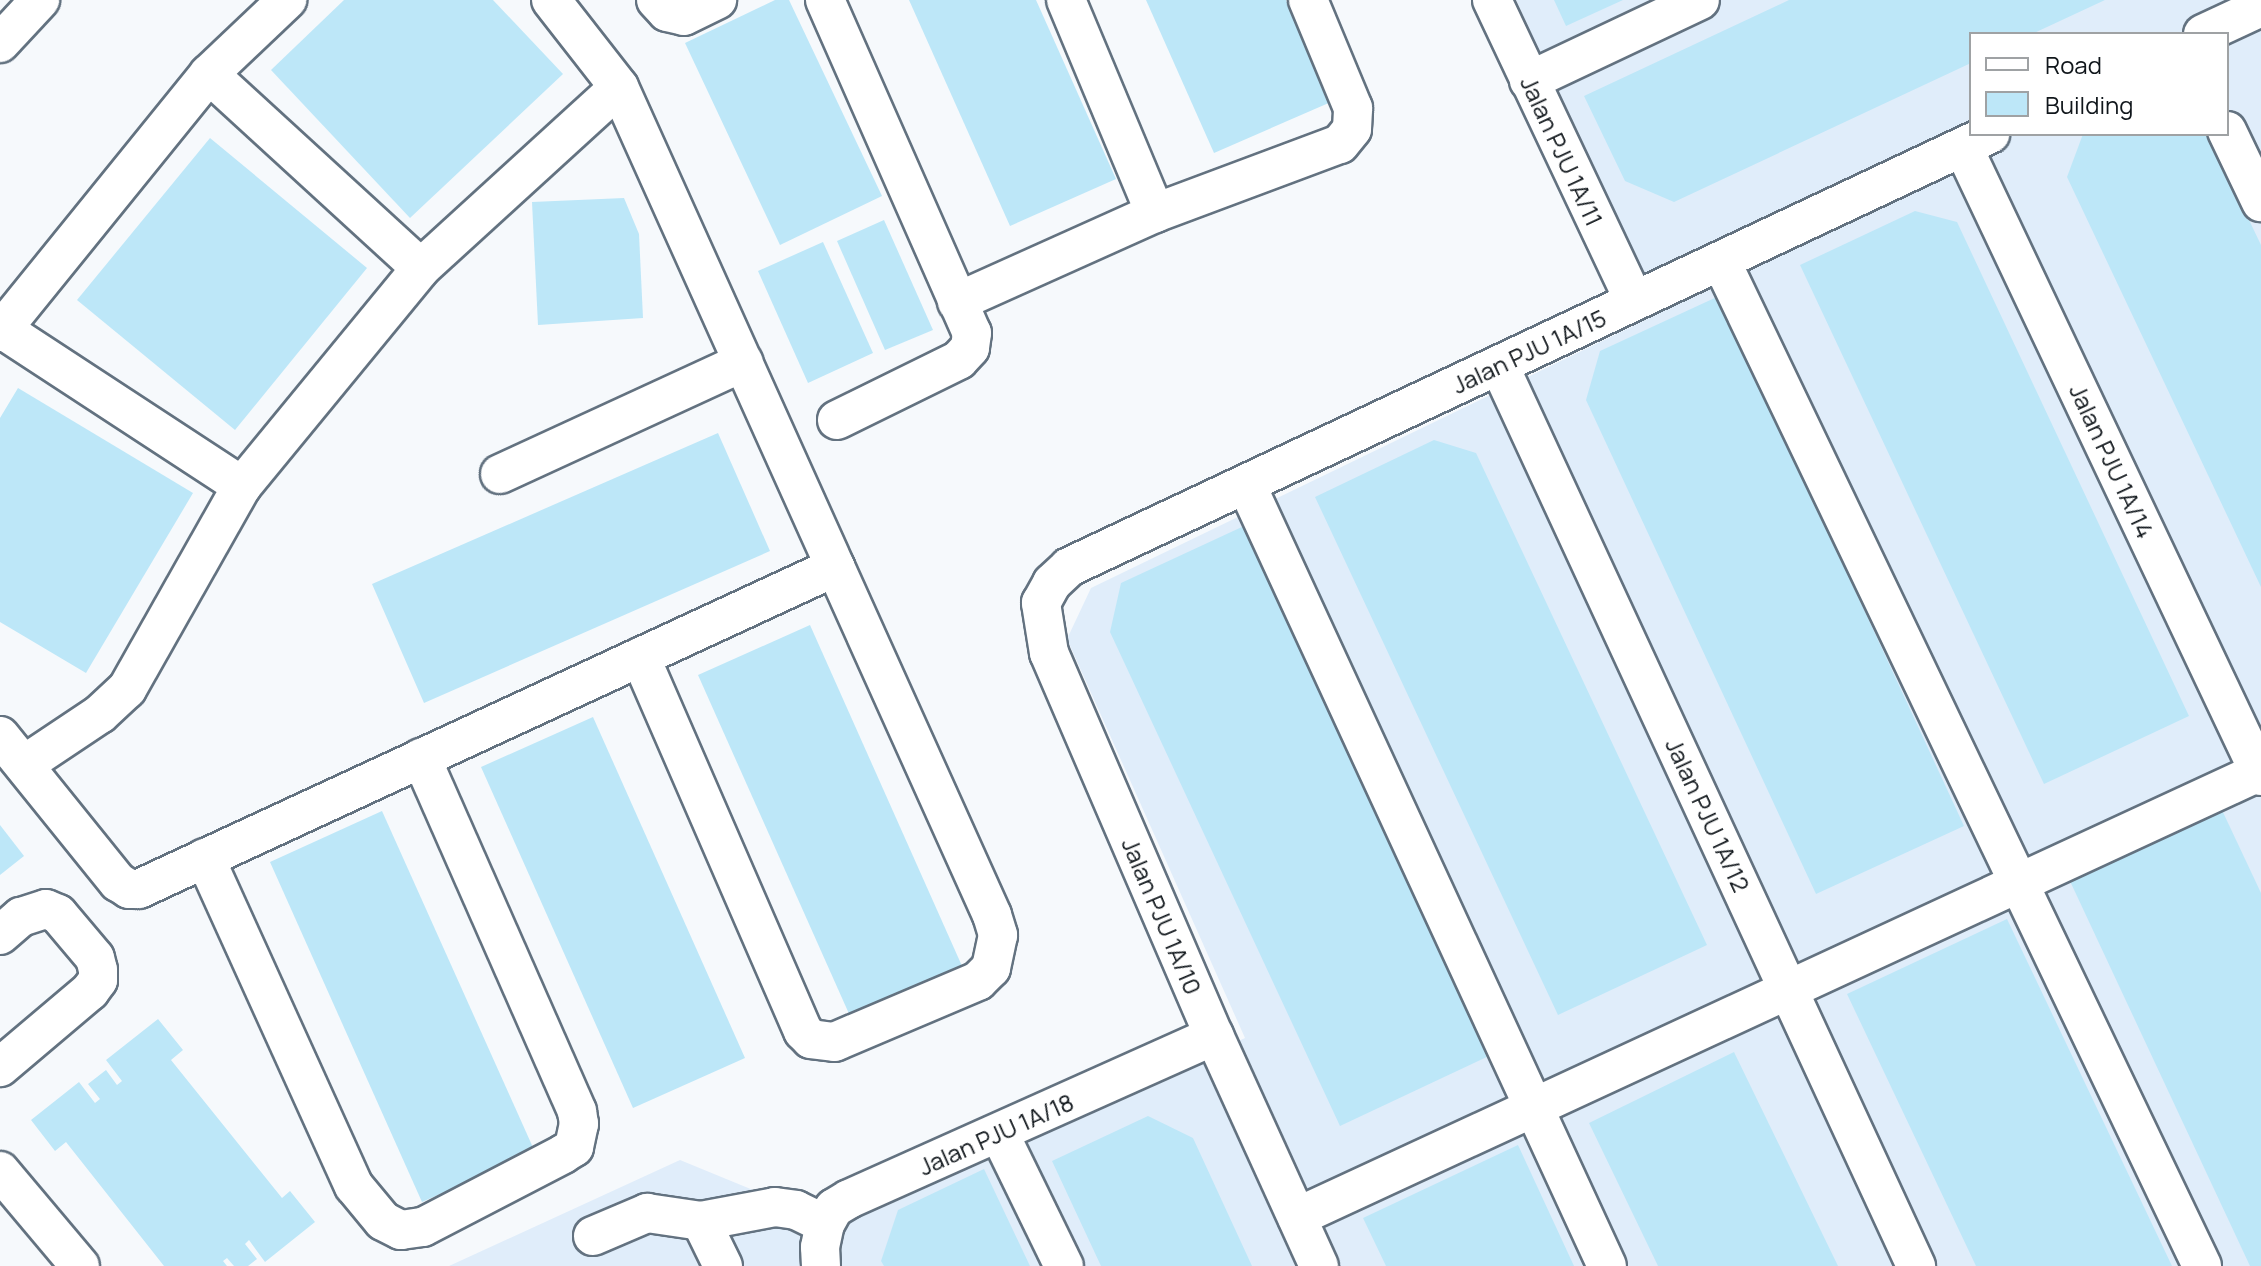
<!DOCTYPE html>
<style>
body{margin:0}
#map{position:relative;width:2261px;height:1266px;overflow:hidden;background:#f6f9fc;font-family:Manrope,sans-serif}
div>[style]{position:absolute}
.built>*{inset:0;background:#e0edfa}
.building>*{inset:0;background:#bde7f8}
.roads{filter:drop-shadow(2px 0 #637280) drop-shadow(-2px 0 #637280) drop-shadow(0 2px #637280) drop-shadow(0 -2px #637280)}
.minor>*{height:38px;margin:-19px;padding:0 19px;transform-origin:19px;border-radius:19px;background:#fff}
span{translate:-50% -50%;white-space:nowrap;text-align:center;line-height:1.15;-webkit-text-stroke:6px #fff;paint-order:stroke}
.street-label{font-size:24px;color:#10161b}
.legend{position:absolute;left:1969px;top:32px;width:260px;height:104px;box-sizing:border-box;background:#fff;border:2px solid #9fa2a4;margin:0;padding:10px 14px;list-style:none;font-size:24px;color:#10161b}
.legend li{display:flex;align-items:center;gap:16px;height:40px}
.legend b{width:40px;border:2px solid #9fa2a4}
</style>
<div id="map">
<div class="built">
<div style="clip-path:polygon(evenodd,1516px 0,2261px 0,2261px 1266px,449px 1266px,680px 1160px,838px 1225px,1245px 1038px,1067px 639px,1091px 588px,1660px 313px,1516px 0,1971px 34px,2227px 34px,2227px 134px,1971px 134px,1971px 34px)"></div>
</div>
<div class="building">
<div style="clip-path:polygon(344px 0,493px 0,563px 74px,410px 218px,271px 70px)"></div>
<div style="clip-path:polygon(775px 0,789px 0,882px 196px,780px 245px,685px 43px)"></div>
<div style="clip-path:polygon(909px 0,1036px 0,1116px 179px,1010px 226px)"></div>
<div style="clip-path:polygon(1146px 0,1286px 0,1331px 102px,1214px 153px)"></div>
<div style="clip-path:polygon(1554px 0,1623px 0,1566px 26px)"></div>
<div style="clip-path:polygon(1789px 0,2105px 0,2032px 34px,1971px 34px,1971px 63px,1674px 202px,1625px 181px,1584px 96px)"></div>
<div style="clip-path:polygon(2083px 134px,2208px 134px,2261px 245px,2261px 587px,2067px 177px)"></div>
<div style="clip-path:polygon(210px 138px,367px 268px,235px 430px,77px 300px)"></div>
<div style="clip-path:polygon(624px 198px,639px 234px,643px 318px,538px 325px,532px 202px)"></div>
<div style="clip-path:polygon(1915px 211px,1957px 222px,2189px 716px,2044px 784px,1800px 265px)"></div>
<div style="clip-path:polygon(884px 220px,933px 330px,885px 350px,837px 241px)"></div>
<div style="clip-path:polygon(823px 242px,873px 353px,808px 383px,758px 271px)"></div>
<div style="clip-path:polygon(1719px 296px,1964px 826px,1816px 894px,1586px 400px,1600px 351px)"></div>
<div style="clip-path:polygon(18px 388px,193px 493px,86px 673px,0 622px,0 418px)"></div>
<div style="clip-path:polygon(718px 433px,770px 551px,424px 703px,372px 584px)"></div>
<div style="clip-path:polygon(1434px 440px,1476px 453px,1707px 945px,1558px 1015px,1315px 497px)"></div>
<div style="clip-path:polygon(1244px 526px,1491px 1055px,1340px 1126px,1110px 632px,1121px 583px)"></div>
<div style="clip-path:polygon(810px 625px,962px 966px,850px 1016px,698px 675px)"></div>
<div style="clip-path:polygon(593px 717px,745px 1058px,633px 1108px,481px 767px)"></div>
<div style="clip-path:polygon(2221px 808px,2261px 893px,2261px 1266px,2250px 1266px,2069px 879px)"></div>
<div style="clip-path:polygon(382px 811px,535px 1152px,422px 1202px,270px 862px)"></div>
<div style="clip-path:polygon(0 825px,24px 856px,0 875px)"></div>
<div style="clip-path:polygon(2007px 919px,2172px 1266px,1976px 1266px,1847px 994px)"></div>
<div style="clip-path:polygon(158px 1019px,183px 1050px,171px 1060px,282px 1198px,290px 1191px,315px 1222px,265px 1262px,249px 1240px,245px 1244px,257px 1259px,248px 1266px,234px 1266px,227px 1258px,223px 1261px,227px 1266px,164px 1266px,66px 1142px,55px 1151px,31px 1120px,79px 1082px,95px 1103px,100px 1099px,88px 1084px,106px 1070px,117px 1085px,122px 1081px,106px 1060px)"></div>
<div style="clip-path:polygon(1734px 1052px,1838px 1266px,1658px 1266px,1589px 1123px)"></div>
<div style="clip-path:polygon(1148px 1116px,1193px 1138px,1252px 1266px,1101px 1266px,1052px 1161px)"></div>
<div style="clip-path:polygon(1518px 1145px,1574px 1266px,1386px 1266px,1363px 1218px)"></div>
<div style="clip-path:polygon(984px 1169px,1030px 1266px,884px 1266px,881px 1261px,898px 1210px)"></div>
</div>
<div class="roads">
<div class="minor">
<div style="left:551px;top:0;width:110px;rotate:52deg"></div>
<div style="left:619px;top:87px;width:908px;rotate:65.75deg"></div>
<div style="left:992px;top:915px;width:21px;rotate:73deg"></div>
<div style="left:998px;top:935px;width:34px;rotate:102deg"></div>
<div style="left:991px;top:968px;width:18px;rotate:135deg"></div>
<div style="left:978px;top:981px;width:156px;rotate:157deg"></div>
<div style="left:834px;top:1042px;width:23px;rotate:-173deg"></div>
<div style="left:811px;top:1039px;width:11px;rotate:-135deg"></div>
<div style="left:803px;top:1031px;width:408px;rotate:-113.5deg"></div>
<div style="left:656px;top:0;width:16px;rotate:47deg"></div>
<div style="left:667px;top:12px;width:17px;rotate:13deg"></div>
<div style="left:684px;top:16px;width:37px;rotate:-26deg"></div>
<div style="left:825px;top:0;width:364px;rotate:66.2deg"></div>
<div style="left:972px;top:333px;width:15px;rotate:98deg"></div>
<div style="left:970px;top:348px;width:16px;rotate:133deg"></div>
<div style="left:959px;top:360px;width:136px;rotate:153.8deg"></div>
<div style="left:1066px;top:0;width:231px;rotate:67.3deg"></div>
<div style="left:1492px;top:0;width:333px;rotate:64.7deg"></div>
<div style="left:2203px;top:34px;width:64px;rotate:-25deg"></div>
<div style="left:0;top:43px;width:59px;rotate:-47.1deg"></div>
<div style="left:209px;top:74px;width:287px;rotate:42.5deg"></div>
<div style="left:1529px;top:81px;width:189px;rotate:-25.3deg"></div>
<div style="left:2227px;top:131px;width:79px;rotate:64.4deg"></div>
<div style="left:1963px;top:147px;width:696px;rotate:64.65deg"></div>
<div style="left:1721px;top:261px;width:1114px;rotate:64.42deg"></div>
<div style="left:957px;top:302px;width:217px;rotate:-24.2deg"></div>
<div style="left:1155px;top:213px;width:197px;rotate:-20.5deg"></div>
<div style="left:1340px;top:144px;width:19px;rotate:-51deg"></div>
<div style="left:1352px;top:129px;width:21px;rotate:-87deg"></div>
<div style="left:1353px;top:108px;width:117px;rotate:-112.6deg"></div>
<div style="left:2px;top:329px;width:287px;rotate:33.2deg"></div>
<div style="left:0;top:332px;width:332px;rotate:-51deg"></div>
<div style="left:209px;top:74px;width:108px;rotate:-43.5deg"></div>
<div style="left:1499px;top:365px;width:993px;rotate:65.16deg"></div>
<div style="left:500px;top:474px;width:268px;rotate:-24.7deg"></div>
<div style="left:1246px;top:484px;width:861px;rotate:65.22deg"></div>
<div style="left:0;top:736px;width:188px;rotate:51.1deg"></div>
<div style="left:118px;top:882px;width:13px;rotate:32deg"></div>
<div style="left:129px;top:889px;width:10px"></div>
<div style="left:139px;top:889px;width:767px;rotate:-24.83deg"></div>
<div style="left:25px;top:764px;width:90px;rotate:-33.7deg"></div>
<div style="left:100px;top:714px;width:37px;rotate:-43deg"></div>
<div style="left:127px;top:689px;width:233px;rotate:-60.5deg"></div>
<div style="left:242px;top:486px;width:282px;rotate:-50.6deg"></div>
<div style="left:421px;top:268px;width:268px;rotate:-42.4deg"></div>
<div style="left:205px;top:858px;width:360px;rotate:65.6deg"></div>
<div style="left:354px;top:1186px;width:45px;rotate:50.4deg"></div>
<div style="left:383px;top:1221px;width:20px;rotate:27deg"></div>
<div style="left:401px;top:1230px;width:22px;rotate:-8deg"></div>
<div style="left:423px;top:1227px;width:158px;rotate:-27.5deg"></div>
<div style="left:563px;top:1154px;width:13px;rotate:-32deg"></div>
<div style="left:574px;top:1147px;width:24px;rotate:-78deg"></div>
<div style="left:579px;top:1124px;width:13px;rotate:-99deg"></div>
<div style="left:577px;top:1111px;width:386px;rotate:-113.8deg"></div>
<div style="left:0;top:935px;width:28px;rotate:-41deg"></div>
<div style="left:21px;top:917px;width:26px;rotate:-18deg"></div>
<div style="left:46px;top:909px;width:13px;rotate:23deg"></div>
<div style="left:58px;top:914px;width:57px;rotate:49.9deg"></div>
<div style="left:95px;top:958px;width:12px;rotate:76deg"></div>
<div style="left:98px;top:970px;width:10px;rotate:90deg"></div>
<div style="left:98px;top:980px;width:14px;rotate:126deg"></div>
<div style="left:90px;top:991px;width:118px;rotate:139.8deg"></div>
<div style="left:999px;top:1133px;width:148px;rotate:64deg"></div>
<div style="left:0;top:1171px;width:124px;rotate:49.9deg"></div>
<div style="left:1297px;top:1217px;width:1062px;rotate:-24.83deg"></div>
<div style="left:593px;top:1236px;width:59px;rotate:-23.1deg"></div>
<div style="left:647px;top:1213px;width:55px;rotate:8.4deg"></div>
<div style="left:723px;top:1266px;width:50px;rotate:-116.1deg"></div>
<div style="left:701px;top:1221px;width:75px;rotate:-10.7deg"></div>
<div style="left:775px;top:1207px;width:21px;rotate:8deg"></div>
<div style="left:796px;top:1210px;width:32px;rotate:26deg"></div>
<div style="left:821px;top:1266px;width:19px;rotate:-93deg"></div>
<div style="left:820px;top:1247px;width:24px;rotate:-78deg"></div>
<div style="left:825px;top:1224px;width:18px;rotate:-61deg"></div>
<div style="left:834px;top:1208px;width:17px;rotate:-31deg"></div>
<div style="left:849px;top:1199px;width:400px;rotate:-24.1deg"></div>
<div style="left:1319px;top:1266px;width:253px;rotate:-114.5deg"></div>
<div style="left:1214px;top:1036px;width:417px;rotate:-113.3deg"></div>
<div style="left:1049px;top:653px;width:51px;rotate:-99.1deg"></div>
<div style="left:1041px;top:603px;width:23px;rotate:-61deg"></div>
<div style="left:1052px;top:583px;width:23px;rotate:-43deg"></div>
<div style="left:1069px;top:567px;width:1018px;rotate:-25.18deg"></div>
</div>
</div>
<div class="street-label">
<span style="left:1562px;top:151px;rotate:65deg">Jalan PJU 1A/11</span>
<span style="left:1529px;top:351px;rotate:-25deg">Jalan PJU 1A/15</span>
<span style="left:2112px;top:461px;rotate:65deg">Jalan PJU 1A/14</span>
<span style="left:1708px;top:815px;rotate:65deg">Jalan PJU 1A/12</span>
<span style="left:1162px;top:916px;rotate:67deg">Jalan PJU 1A/10</span>
<span style="left:996px;top:1134px;rotate:-24deg">Jalan PJU 1A/18</span>
</div>
<ul class="legend">
<li><b style="height:10px;background:#fff"></b>Road</li>
<li><b style="height:22px;background:#bde7f8"></b>Building</li>
</ul>
</div>
